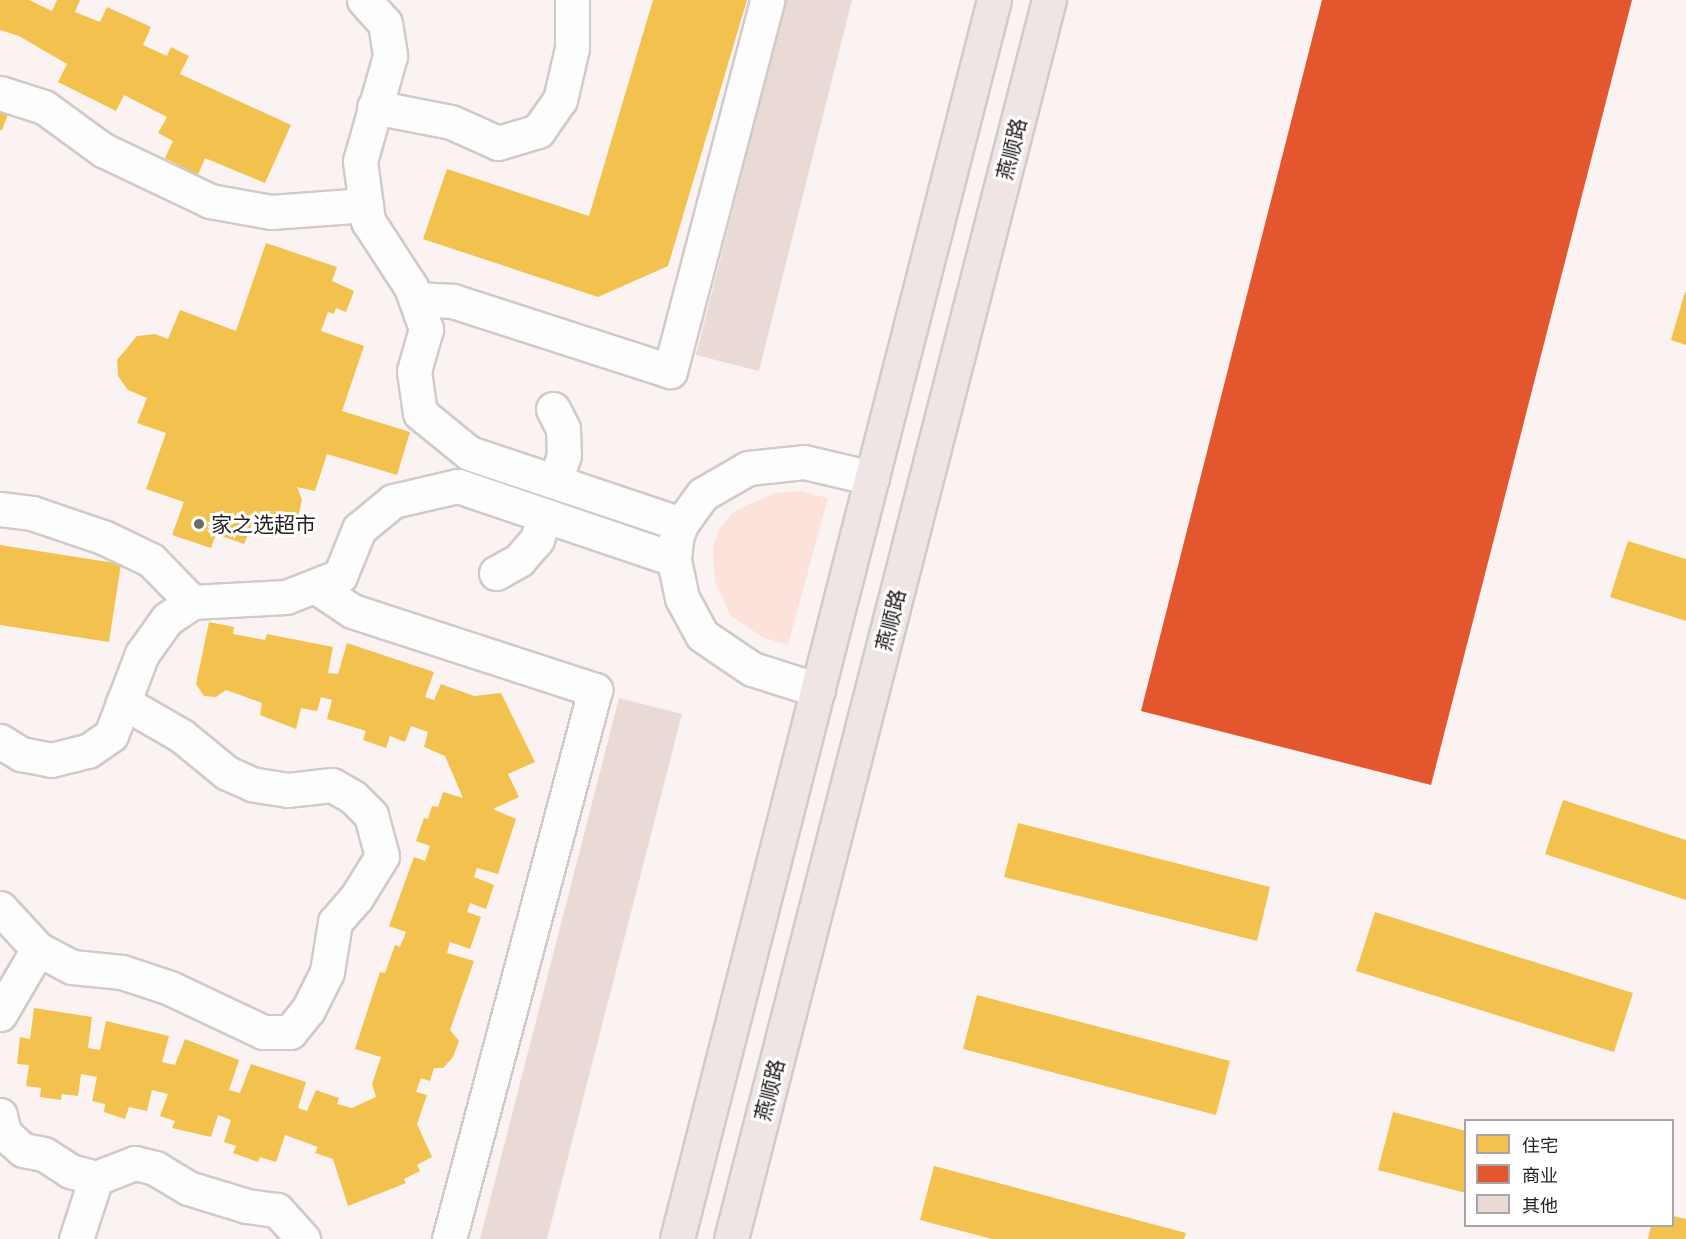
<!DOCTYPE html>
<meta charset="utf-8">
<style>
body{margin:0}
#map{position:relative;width:1686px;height:1239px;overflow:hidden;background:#faf3f2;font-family:"Open Sans","Noto Sans SC",sans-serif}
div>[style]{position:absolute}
.green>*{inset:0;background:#fde1db}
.homes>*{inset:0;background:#f2c14e}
.shops>*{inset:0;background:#e4572e}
.building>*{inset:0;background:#eadad6}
.roads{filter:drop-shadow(2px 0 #d0cac8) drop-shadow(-2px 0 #d0cac8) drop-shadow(0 2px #d0cac8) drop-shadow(0 -2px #d0cac8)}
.minor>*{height:33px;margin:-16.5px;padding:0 16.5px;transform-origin:16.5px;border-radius:16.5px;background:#fefdfd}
.major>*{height:33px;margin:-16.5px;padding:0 16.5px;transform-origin:16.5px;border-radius:16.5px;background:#eee5e4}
.dots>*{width:16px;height:16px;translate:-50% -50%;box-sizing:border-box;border:3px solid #fff;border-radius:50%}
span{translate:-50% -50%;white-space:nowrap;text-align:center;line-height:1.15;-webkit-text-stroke:6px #fff;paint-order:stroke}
.street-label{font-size:21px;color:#241e1d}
.poi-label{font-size:21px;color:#241e1d}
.left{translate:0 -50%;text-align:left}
.legend{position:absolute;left:1464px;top:1119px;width:210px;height:108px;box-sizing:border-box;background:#fff;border:2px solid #a7a5a5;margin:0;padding:8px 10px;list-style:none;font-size:18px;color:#241e1d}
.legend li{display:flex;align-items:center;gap:12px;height:30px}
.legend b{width:30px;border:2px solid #a7a5a5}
</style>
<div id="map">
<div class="green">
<div style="clip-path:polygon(801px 491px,828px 498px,788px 645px,764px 638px,730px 615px,715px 581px,713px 548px,719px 529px,733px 512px,774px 493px)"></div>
</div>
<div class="homes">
<div style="clip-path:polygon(0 0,29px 0,52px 11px,57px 0,80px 0,75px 12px,100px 22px,107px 7px,151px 27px,143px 45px,167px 56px,171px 47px,189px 56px,180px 74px,291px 125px,265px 183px,205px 158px,198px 175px,165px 158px,173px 141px,158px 133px,167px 117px,124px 95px,116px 111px,58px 82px,67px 64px,19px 36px,0 30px)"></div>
<div style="clip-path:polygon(653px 0,747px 0,668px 266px,598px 297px,423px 239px,447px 169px,589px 216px)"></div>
<div style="clip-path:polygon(0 100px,12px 104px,2px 130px,0 130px)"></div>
<div style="clip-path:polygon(266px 243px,337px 267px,332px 281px,354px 291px,346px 312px,336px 308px,334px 314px,328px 312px,321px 331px,364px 346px,342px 411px,410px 432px,397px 475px,327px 454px,315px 491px,297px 487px,302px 500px,297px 521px,281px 527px,262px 521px,260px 527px,252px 525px,244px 544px,216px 534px,211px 548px,172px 535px,184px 502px,146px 489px,166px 433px,137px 423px,147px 398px,128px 390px,118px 376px,117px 360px,137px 336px,155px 334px,168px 339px,180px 310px,236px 331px)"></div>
<div style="clip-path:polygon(1685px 292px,1686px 292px,1686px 345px,1671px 340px)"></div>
<div style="clip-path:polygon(1628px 541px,1686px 559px,1686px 621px,1610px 597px)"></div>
<div style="clip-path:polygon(0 545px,121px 564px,109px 642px,0 625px)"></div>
<div style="clip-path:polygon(209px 622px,234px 627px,233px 634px,265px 640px,267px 634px,333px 647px,328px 673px,338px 674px,347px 643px,434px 672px,425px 697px,434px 700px,441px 684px,474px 696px,501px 693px,535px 762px,508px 774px,519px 797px,493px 809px,516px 819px,498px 874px,477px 868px,474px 877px,494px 885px,486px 909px,470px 903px,467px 912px,481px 917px,470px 949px,450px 942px,447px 953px,474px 961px,450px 1030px,459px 1041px,453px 1057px,443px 1068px,434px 1068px,430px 1081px,421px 1078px,416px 1092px,427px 1095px,417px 1124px,432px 1157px,417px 1165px,420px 1171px,404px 1179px,406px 1183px,348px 1206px,333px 1159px,315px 1153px,318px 1147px,285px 1135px,276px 1162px,260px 1157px,258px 1162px,233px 1153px,236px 1146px,224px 1142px,231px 1120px,218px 1115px,211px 1137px,172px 1128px,175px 1121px,160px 1116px,168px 1094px,152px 1090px,147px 1111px,129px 1107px,125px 1119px,104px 1112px,105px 1104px,92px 1101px,97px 1077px,81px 1074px,78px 1096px,62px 1094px,61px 1100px,40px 1097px,41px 1088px,26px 1086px,29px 1065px,17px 1064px,20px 1037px,30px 1039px,34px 1008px,92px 1017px,88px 1048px,100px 1050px,106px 1021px,169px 1036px,162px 1062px,175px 1065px,185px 1039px,239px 1060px,229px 1090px,240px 1093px,251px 1064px,306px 1082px,298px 1108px,307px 1111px,316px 1090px,339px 1098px,337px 1104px,352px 1108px,376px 1097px,372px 1084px,381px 1057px,355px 1049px,380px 972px,385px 973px,395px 945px,400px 947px,406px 932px,389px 926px,414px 857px,425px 861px,430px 846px,416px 841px,424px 818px,428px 819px,432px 806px,438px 807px,443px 792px,463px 798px,445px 756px,424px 747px,428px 732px,411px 726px,405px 742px,390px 736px,386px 748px,363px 740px,366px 731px,327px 719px,332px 700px,321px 697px,317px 711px,301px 708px,296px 729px,260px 715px,262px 703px,226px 690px,216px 697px,204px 696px,196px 684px)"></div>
<div style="clip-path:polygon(1563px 800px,1686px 840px,1686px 900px,1545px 854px)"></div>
<div style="clip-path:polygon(1018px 823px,1270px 887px,1257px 941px,1004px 877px)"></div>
<div style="clip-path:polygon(1375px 912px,1633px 993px,1614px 1052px,1356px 971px)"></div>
<div style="clip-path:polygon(977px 995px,1230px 1061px,1216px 1115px,963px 1049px)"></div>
<div style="clip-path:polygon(1393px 1112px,1466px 1131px,1466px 1193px,1378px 1170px)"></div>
<div style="clip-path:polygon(934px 1166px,1186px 1233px,1184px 1239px,992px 1239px,920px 1220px)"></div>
<div style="clip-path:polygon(1672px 1216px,1686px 1219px,1686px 1239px,1648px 1239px,1651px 1226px,1672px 1226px)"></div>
</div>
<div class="shops">
<div style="clip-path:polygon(1322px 0,1632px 0,1431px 785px,1141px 711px)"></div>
</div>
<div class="building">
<div style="clip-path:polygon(786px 0,852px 0,759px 371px,696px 355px)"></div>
<div style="clip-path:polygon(619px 698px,682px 714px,547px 1239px,480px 1239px)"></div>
</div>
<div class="roads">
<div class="minor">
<div style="left:364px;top:0;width:31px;rotate:48deg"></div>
<div style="left:385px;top:23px;width:33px;rotate:81deg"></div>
<div style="left:390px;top:56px;width:109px;rotate:105.9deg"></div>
<div style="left:360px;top:161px;width:61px;rotate:82.4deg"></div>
<div style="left:368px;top:221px;width:79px;rotate:56.9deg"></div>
<div style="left:411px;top:287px;width:45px;rotate:70.3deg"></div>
<div style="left:426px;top:329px;width:44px;rotate:105.9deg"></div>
<div style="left:414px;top:371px;width:42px;rotate:81.9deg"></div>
<div style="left:420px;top:413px;width:63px;rotate:39.2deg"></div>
<div style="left:469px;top:453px;width:224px;rotate:18.5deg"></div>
<div style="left:0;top:93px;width:46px;rotate:17.7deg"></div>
<div style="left:44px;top:107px;width:73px;rotate:36.1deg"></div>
<div style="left:103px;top:150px;width:119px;rotate:25.5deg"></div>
<div style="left:210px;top:201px;width:62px;rotate:10.2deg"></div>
<div style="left:271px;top:212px;width:95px;rotate:-4.2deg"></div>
<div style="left:374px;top:107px;width:78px;rotate:11deg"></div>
<div style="left:451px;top:122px;width:51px;rotate:24.1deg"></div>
<div style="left:498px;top:143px;width:42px;rotate:-16.7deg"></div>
<div style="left:538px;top:131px;width:38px;rotate:-55deg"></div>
<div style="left:560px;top:100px;width:53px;rotate:-77deg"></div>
<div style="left:572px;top:48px;width:48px;rotate:-90deg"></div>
<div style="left:416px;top:299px;width:37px;rotate:3deg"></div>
<div style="left:453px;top:301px;width:228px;rotate:17.9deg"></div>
<div style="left:670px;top:371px;width:383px;rotate:-75.3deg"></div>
<div style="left:553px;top:409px;width:22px;rotate:63deg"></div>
<div style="left:563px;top:429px;width:26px;rotate:88deg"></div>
<div style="left:564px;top:455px;width:28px;rotate:109deg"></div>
<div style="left:0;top:509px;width:32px;rotate:7deg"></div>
<div style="left:32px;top:513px;width:75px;rotate:18.7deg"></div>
<div style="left:103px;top:537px;width:53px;rotate:25.6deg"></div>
<div style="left:151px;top:560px;width:59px;rotate:45.7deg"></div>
<div style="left:496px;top:573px;width:26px;rotate:-29deg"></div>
<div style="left:519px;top:560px;width:28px;rotate:-49deg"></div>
<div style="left:537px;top:539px;width:25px;rotate:-72deg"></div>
<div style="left:315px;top:586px;width:45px;rotate:34deg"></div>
<div style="left:352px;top:611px;width:256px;rotate:18deg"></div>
<div style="left:595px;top:690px;width:568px;rotate:104.89deg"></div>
<div style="left:818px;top:690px;width:69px;rotate:-162.3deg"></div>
<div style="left:752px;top:669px;width:60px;rotate:-145.8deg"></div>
<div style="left:702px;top:635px;width:42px;rotate:-118.4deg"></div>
<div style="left:682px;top:598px;width:40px;rotate:-102deg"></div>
<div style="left:674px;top:559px;width:20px;rotate:-84deg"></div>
<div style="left:676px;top:539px;width:16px;rotate:-72deg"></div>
<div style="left:681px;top:524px;width:37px;rotate:-54deg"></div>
<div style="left:703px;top:494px;width:52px;rotate:-30deg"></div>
<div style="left:748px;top:468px;width:56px;rotate:-6.1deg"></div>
<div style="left:804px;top:462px;width:70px;rotate:13.2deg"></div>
<div style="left:0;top:741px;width:25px;rotate:32deg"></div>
<div style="left:21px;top:754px;width:31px;rotate:11deg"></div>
<div style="left:51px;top:760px;width:38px;rotate:-14deg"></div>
<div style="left:88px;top:751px;width:28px;rotate:-35deg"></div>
<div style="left:111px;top:735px;width:87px;rotate:-69.1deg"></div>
<div style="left:142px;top:654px;width:43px;rotate:-54.5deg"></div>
<div style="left:167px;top:619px;width:30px;rotate:-34deg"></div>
<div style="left:192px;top:602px;width:94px;rotate:-3deg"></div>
<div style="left:286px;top:597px;width:58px;rotate:-21.3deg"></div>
<div style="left:340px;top:576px;width:51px;rotate:-68deg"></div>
<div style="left:359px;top:529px;width:44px;rotate:-39.5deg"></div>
<div style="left:393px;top:501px;width:67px;rotate:-13deg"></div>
<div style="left:458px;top:486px;width:228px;rotate:18.7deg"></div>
<div style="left:0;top:908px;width:56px;rotate:47.2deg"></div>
<div style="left:38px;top:949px;width:38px;rotate:28deg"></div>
<div style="left:72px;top:967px;width:50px;rotate:5.7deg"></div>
<div style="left:122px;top:972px;width:51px;rotate:18.4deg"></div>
<div style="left:170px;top:988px;width:103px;rotate:25.3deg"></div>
<div style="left:263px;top:1032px;width:27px"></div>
<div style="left:290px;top:1032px;width:28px;rotate:-51deg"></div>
<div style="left:308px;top:1010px;width:42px;rotate:-63.4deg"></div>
<div style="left:327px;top:972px;width:51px;rotate:-80.9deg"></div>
<div style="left:335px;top:922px;width:32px;rotate:-49deg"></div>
<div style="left:356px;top:898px;width:49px;rotate:-58.2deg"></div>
<div style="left:382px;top:856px;width:42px;rotate:-105deg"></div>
<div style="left:371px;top:815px;width:25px;rotate:-135deg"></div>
<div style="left:353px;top:797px;width:24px;rotate:-150deg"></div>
<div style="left:332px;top:785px;width:44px;rotate:173.5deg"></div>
<div style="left:288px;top:790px;width:36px;rotate:-171deg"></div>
<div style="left:252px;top:784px;width:27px;rotate:-156deg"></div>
<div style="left:227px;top:773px;width:58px;rotate:-140.6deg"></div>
<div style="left:182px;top:736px;width:68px;rotate:-150deg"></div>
<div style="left:0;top:1014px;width:75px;rotate:-59.7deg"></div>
<div style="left:0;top:1115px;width:18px;rotate:77deg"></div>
<div style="left:4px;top:1133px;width:25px;rotate:42deg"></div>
<div style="left:23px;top:1150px;width:21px;rotate:11deg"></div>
<div style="left:44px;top:1154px;width:31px;rotate:33deg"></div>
<div style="left:70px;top:1171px;width:27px;rotate:15deg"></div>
<div style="left:96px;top:1178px;width:42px;rotate:-21deg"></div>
<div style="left:135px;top:1163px;width:21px;rotate:14deg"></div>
<div style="left:155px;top:1168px;width:39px;rotate:31deg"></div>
<div style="left:188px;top:1188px;width:62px;rotate:17deg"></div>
<div style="left:247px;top:1206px;width:30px;rotate:8deg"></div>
<div style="left:277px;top:1210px;width:39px;rotate:48deg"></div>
<div style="left:76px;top:1239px;width:64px;rotate:-71.8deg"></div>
</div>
<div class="major">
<div style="left:677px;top:1239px;width:1279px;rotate:-75.65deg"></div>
<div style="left:731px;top:1239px;width:1279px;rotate:-75.61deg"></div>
</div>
</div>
<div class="dots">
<div style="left:199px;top:524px;background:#6f6968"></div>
</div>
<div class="street-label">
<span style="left:1011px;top:149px;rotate:-76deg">燕顺路</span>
<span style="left:890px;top:620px;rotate:-76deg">燕顺路</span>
<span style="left:769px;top:1090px;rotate:-76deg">燕顺路</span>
</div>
<div class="poi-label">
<span class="left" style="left:211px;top:524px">家之选超市</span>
</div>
<ul class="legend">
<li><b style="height:16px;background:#f2c14e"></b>住宅</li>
<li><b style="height:16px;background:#e4572e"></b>商业</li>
<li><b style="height:16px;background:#eadad6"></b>其他</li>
</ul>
</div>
